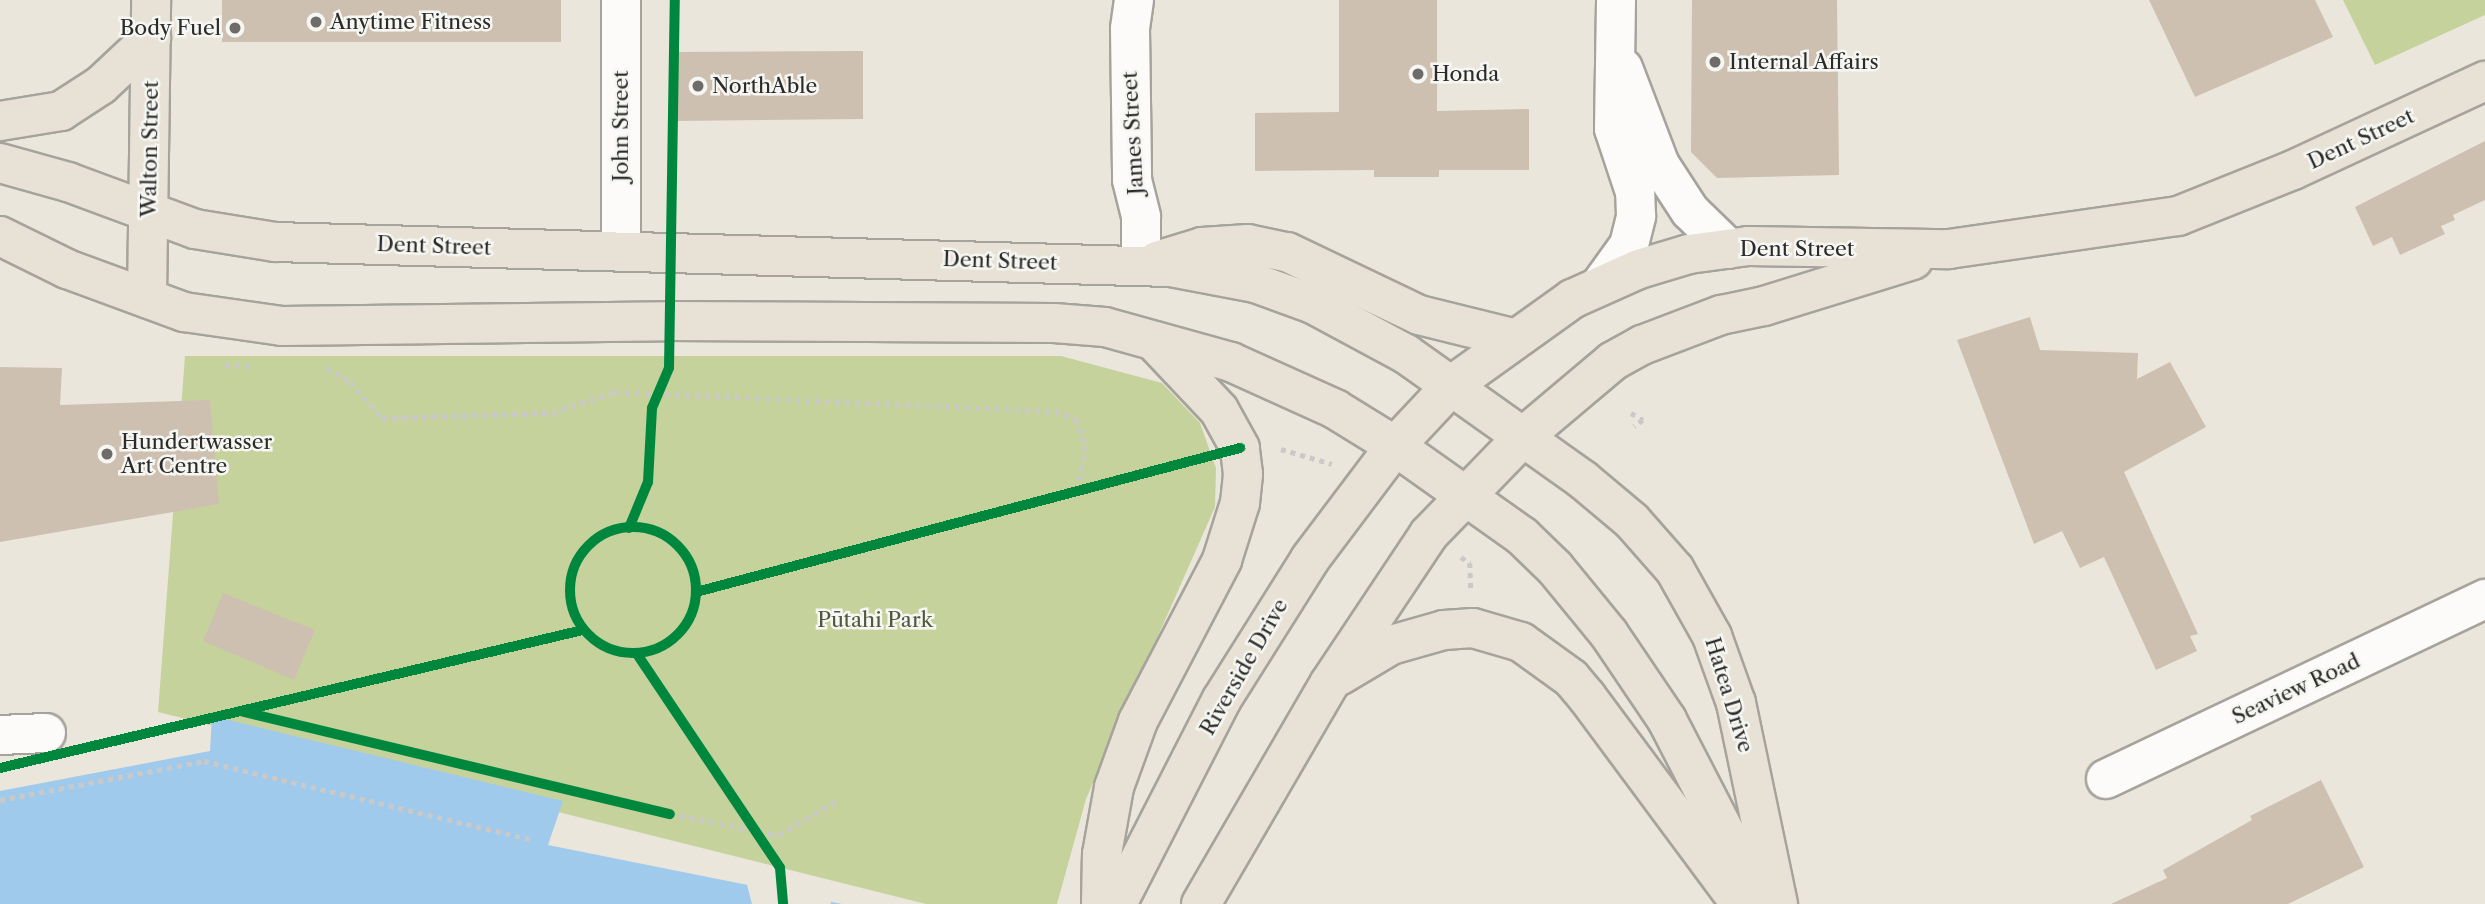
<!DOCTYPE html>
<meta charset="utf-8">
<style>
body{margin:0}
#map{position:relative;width:2485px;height:904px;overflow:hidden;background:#ebe6db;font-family:"Libre Caslon Text",serif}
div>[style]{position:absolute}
.green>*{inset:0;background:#c5d29c}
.water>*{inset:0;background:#a0caec}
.pier>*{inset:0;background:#ebe6db}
.building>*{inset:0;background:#cec0b0}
.path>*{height:4.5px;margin-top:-2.25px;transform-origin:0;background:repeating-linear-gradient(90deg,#cbc9c7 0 5px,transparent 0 10px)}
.roads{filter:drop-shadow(2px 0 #a6a39c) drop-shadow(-2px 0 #a6a39c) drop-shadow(0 2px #a6a39c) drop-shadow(0 -2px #a6a39c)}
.minor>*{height:38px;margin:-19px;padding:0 19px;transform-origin:19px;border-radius:19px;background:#fcfbfa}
.major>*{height:38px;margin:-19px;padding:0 19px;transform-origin:19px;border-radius:19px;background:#e8e2d6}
.cycleway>*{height:10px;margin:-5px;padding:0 5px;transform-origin:5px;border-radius:5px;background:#00873e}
.cycleway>.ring{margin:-5px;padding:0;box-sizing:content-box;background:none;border:10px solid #00873e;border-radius:50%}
.dots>*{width:19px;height:19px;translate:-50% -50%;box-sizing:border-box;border:4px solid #f6f6f2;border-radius:50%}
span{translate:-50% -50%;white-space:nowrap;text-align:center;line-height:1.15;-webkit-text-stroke:5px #f6f6f2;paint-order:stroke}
.poi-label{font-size:21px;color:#2b2b2b}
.left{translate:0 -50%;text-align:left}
.right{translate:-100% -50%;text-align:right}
.street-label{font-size:21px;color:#2b2b2b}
.park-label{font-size:21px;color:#50583d}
</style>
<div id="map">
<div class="green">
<div style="clip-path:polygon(2343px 0,2485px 0,2485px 15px,2375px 65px)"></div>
<div style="clip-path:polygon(185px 356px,1061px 356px,1162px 383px,1200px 423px,1216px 468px,1215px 507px,1086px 799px,1057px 904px,926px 904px,158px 712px)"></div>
</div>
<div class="water">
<div style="clip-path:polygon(212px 716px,563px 801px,548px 845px,842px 904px,0 904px,0 791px,210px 751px)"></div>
</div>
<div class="pier">
<div style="clip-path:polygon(746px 881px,830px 898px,831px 904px,752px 904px)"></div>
</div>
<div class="building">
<div style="clip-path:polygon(222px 0,561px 0,561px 42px,222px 42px)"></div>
<div style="clip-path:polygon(1339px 0,1437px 0,1437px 111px,1529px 109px,1529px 170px,1439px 170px,1439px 177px,1374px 177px,1374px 170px,1255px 171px,1255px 113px,1339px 112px)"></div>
<div style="clip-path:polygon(1692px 0,1837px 0,1839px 175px,1717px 178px,1691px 152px)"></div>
<div style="clip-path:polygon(2149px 0,2315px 0,2333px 37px,2195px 97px)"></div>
<div style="clip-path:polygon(863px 51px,863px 119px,675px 121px,674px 52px)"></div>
<div style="clip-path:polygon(2485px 141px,2485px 200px,2453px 215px,2455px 220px,2441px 226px,2445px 234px,2400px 255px,2392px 237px,2373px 246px,2355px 207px)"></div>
<div style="clip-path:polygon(2030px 317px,2040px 350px,2138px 353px,2137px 379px,2170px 362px,2206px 427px,2124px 472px,2198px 634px,2190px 636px,2197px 651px,2156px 670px,2104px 557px,2080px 568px,2062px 531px,2034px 544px,1957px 340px)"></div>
<div style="clip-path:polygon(0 367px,62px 368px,60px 405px,210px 400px,219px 504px,0 542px)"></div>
<div style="clip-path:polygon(223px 593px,315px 630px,294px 680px,203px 641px)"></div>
<div style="clip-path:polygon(2321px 780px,2364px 867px,2288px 904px,2111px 904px,2167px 878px,2163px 870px,2252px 820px,2250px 816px)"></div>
</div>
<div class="path">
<div style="left:225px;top:365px;width:26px;rotate:2deg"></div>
<div style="left:327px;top:368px;width:27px;rotate:31deg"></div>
<div style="left:350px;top:382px;width:48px;rotate:48.4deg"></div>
<div style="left:382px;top:418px;width:170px;rotate:-1.7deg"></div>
<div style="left:552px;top:413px;width:66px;rotate:-18.4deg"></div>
<div style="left:615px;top:392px;width:440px;rotate:2.5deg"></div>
<div style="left:1055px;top:411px;width:22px;rotate:21deg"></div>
<div style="left:1076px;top:419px;width:29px;rotate:70deg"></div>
<div style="left:1086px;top:446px;width:50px;rotate:100.4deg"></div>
<div style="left:1631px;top:413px;width:14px;rotate:30deg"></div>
<div style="left:1643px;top:420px;width:11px;rotate:142deg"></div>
<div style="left:1281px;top:449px;width:53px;rotate:16.4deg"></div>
<div style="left:1461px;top:557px;width:11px;rotate:34deg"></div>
<div style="left:1470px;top:563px;width:26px;rotate:88deg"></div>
<div style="left:0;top:800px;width:208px;rotate:-10.8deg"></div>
<div style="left:204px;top:761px;width:337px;rotate:13.5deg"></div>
<div style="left:670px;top:814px;width:111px;rotate:10.9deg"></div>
<div style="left:779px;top:835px;width:69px;rotate:-30.7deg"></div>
</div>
<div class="roads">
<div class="minor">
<div style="left:1134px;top:0;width:29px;rotate:98deg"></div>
<div style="left:1130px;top:29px;width:151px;rotate:89.2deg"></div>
<div style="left:1132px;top:180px;width:38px;rotate:76deg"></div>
<div style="left:1141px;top:217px;width:49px;rotate:90deg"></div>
<div style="left:1623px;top:68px;width:104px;rotate:69.1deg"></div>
<div style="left:1660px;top:165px;width:55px;rotate:56.9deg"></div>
<div style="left:1690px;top:211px;width:54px;rotate:44.3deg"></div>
<div style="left:621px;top:252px;width:252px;rotate:-90deg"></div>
<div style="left:1601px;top:284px;width:48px;rotate:-54.3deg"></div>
<div style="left:1629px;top:245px;width:30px;rotate:-76deg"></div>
<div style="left:1636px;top:216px;width:24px;rotate:-92deg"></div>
<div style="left:1635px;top:192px;width:66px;rotate:-108.4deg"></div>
<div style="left:1614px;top:129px;width:129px;rotate:-89.1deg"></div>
<div style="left:0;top:735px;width:46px;rotate:-2.5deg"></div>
<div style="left:2106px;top:779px;width:420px;rotate:-25.4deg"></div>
</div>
<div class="major">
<div style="left:0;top:121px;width:62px;rotate:-9.3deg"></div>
<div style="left:61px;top:111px;width:48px;rotate:-33deg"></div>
<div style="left:101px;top:85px;width:69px;rotate:-43.2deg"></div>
<div style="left:0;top:163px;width:71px;rotate:15.6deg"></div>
<div style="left:68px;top:182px;width:135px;rotate:20.3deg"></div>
<div style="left:195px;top:229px;width:81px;rotate:9.2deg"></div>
<div style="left:275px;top:242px;width:896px;rotate:1.6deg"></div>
<div style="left:1171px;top:267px;width:86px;rotate:10.8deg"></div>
<div style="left:1255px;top:283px;width:62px;rotate:19.9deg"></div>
<div style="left:1313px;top:304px;width:106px;rotate:28.3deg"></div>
<div style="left:1406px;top:354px;width:216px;rotate:35.4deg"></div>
<div style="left:1582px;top:479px;width:65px;rotate:40deg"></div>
<div style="left:1632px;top:521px;width:65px;rotate:48.7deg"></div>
<div style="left:1675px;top:570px;width:76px;rotate:60.7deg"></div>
<div style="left:1712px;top:636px;width:71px;rotate:70.3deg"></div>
<div style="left:1736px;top:703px;width:205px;rotate:78.2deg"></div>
<div style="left:0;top:236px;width:75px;rotate:26.2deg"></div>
<div style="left:67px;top:269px;width:125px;rotate:20.2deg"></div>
<div style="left:184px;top:312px;width:99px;rotate:8.1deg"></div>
<div style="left:282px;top:326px;width:387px;rotate:-0.7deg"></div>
<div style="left:669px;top:321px;width:385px;rotate:0.3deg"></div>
<div style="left:1054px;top:323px;width:51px;rotate:4.5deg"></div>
<div style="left:1105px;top:327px;width:131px;rotate:15.5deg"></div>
<div style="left:1231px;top:362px;width:114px;rotate:24.3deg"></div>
<div style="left:1335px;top:409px;width:70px;rotate:31.7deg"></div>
<div style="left:1395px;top:446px;width:156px;rotate:35.3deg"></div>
<div style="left:1522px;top:536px;width:46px;rotate:44.1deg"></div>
<div style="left:1555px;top:568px;width:85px;rotate:50.7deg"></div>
<div style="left:1609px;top:634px;width:104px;rotate:56deg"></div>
<div style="left:1667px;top:720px;width:207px;rotate:62.7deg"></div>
<div style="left:1157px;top:261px;width:47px;rotate:-17.3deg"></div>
<div style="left:1202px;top:247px;width:46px;rotate:-3.7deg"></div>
<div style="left:1248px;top:244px;width:40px;rotate:12deg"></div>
<div style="left:1287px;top:252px;width:146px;rotate:25.5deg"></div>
<div style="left:1419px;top:315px;width:96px;rotate:13.9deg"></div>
<div style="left:147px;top:298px;width:298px;rotate:-89.2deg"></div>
<div style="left:1339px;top:676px;width:61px;rotate:-30.8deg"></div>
<div style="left:1391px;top:645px;width:55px;rotate:-15.8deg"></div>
<div style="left:1444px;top:630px;width:29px;rotate:-4deg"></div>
<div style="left:1473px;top:628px;width:50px;rotate:16.3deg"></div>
<div style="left:1521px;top:642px;width:62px;rotate:35.8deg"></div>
<div style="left:1571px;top:678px;width:25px;rotate:50deg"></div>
<div style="left:1587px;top:697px;width:258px;rotate:53.4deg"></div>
<div style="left:1101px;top:904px;width:50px;rotate:-88.9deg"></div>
<div style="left:1102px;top:854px;width:68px;rotate:-79.8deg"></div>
<div style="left:1114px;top:787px;width:70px;rotate:-70deg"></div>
<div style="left:1138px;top:721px;width:182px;rotate:-62.4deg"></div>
<div style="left:1222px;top:560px;width:60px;rotate:-72.5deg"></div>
<div style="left:1240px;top:503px;width:29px;rotate:-84deg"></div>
<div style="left:1243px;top:474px;width:26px;rotate:-97deg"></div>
<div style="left:1240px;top:448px;width:43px;rotate:-118.9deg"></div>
<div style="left:1219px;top:410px;width:95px;rotate:-133.3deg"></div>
<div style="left:1117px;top:904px;width:230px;rotate:-62.9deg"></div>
<div style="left:1222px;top:699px;width:165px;rotate:-57.8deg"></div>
<div style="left:1310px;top:559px;width:141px;rotate:-53deg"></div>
<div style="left:1395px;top:446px;width:83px;rotate:-46.9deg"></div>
<div style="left:1452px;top:385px;width:148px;rotate:-35.6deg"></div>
<div style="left:1572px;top:299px;width:73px;rotate:-24.1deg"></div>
<div style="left:1639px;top:269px;width:52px;rotate:-16.7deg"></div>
<div style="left:1689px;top:254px;width:60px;rotate:-7.7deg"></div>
<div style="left:1748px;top:246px;width:201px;rotate:0.9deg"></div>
<div style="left:1949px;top:249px;width:231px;rotate:-8.2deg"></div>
<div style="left:2178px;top:216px;width:124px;rotate:-21.8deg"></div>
<div style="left:2293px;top:170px;width:212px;rotate:-24.9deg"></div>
<div style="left:1201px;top:904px;width:255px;rotate:-59.8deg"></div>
<div style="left:1329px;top:684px;width:180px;rotate:-56.3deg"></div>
<div style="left:1429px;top:534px;width:136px;rotate:-45.9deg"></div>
<div style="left:1524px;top:436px;width:116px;rotate:-40.1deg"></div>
<div style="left:1613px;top:361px;width:33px;rotate:-29deg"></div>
<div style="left:1642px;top:345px;width:85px;rotate:-20.8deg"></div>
<div style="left:1721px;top:315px;width:44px;rotate:-11.8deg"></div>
<div style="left:1764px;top:306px;width:156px;rotate:-17.2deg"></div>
</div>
</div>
<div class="cycleway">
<div class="ring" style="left:570px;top:527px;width:116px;height:116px"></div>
<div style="left:629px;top:528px;width:50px;rotate:-67.6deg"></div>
<div style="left:648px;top:482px;width:74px;rotate:-86.9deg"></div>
<div style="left:652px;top:408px;width:43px;rotate:-67deg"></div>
<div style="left:669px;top:368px;width:368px;rotate:-89.1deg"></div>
<div style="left:696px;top:592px;width:563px;rotate:-14.83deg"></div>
<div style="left:637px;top:654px;width:257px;rotate:56.2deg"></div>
<div style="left:780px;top:868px;width:36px;rotate:85deg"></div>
<div style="left:240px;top:711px;width:442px;rotate:13.5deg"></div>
<div style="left:0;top:768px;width:599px;rotate:-13.32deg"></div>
</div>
<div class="dots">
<div style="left:316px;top:22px;background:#6e6c69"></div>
<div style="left:235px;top:28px;background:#6e6c69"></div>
<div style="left:1715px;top:62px;background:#6e6c69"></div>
<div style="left:1418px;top:74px;background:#6e6c69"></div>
<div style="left:698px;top:86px;background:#6e6c69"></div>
<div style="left:107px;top:454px;background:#6e6c69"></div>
</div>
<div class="poi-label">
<span class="left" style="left:330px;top:22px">Anytime Fitness</span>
<span class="right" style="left:221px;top:28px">Body Fuel</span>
<span class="left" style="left:1729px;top:62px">Internal Affairs</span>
<span class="left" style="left:1432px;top:74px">Honda</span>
<span class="left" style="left:712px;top:86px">NorthAble</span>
<span class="left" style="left:121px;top:454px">Hundertwasser<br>Art Centre</span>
</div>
<div class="street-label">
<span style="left:621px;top:126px;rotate:-90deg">John Street</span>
<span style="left:1133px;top:133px;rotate:-93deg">James Street</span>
<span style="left:2361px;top:139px;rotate:-25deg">Dent Street</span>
<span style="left:150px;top:149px;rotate:-89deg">Walton Street</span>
<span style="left:434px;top:246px;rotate:2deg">Dent Street</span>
<span style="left:1797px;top:249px">Dent Street</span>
<span style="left:1000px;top:261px;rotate:2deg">Dent Street</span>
<span style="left:1244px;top:667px;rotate:-60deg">Riverside Drive</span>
<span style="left:2296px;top:689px;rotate:-25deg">Seaview Road</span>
<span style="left:1729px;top:695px;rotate:73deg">Hatea Drive</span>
</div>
<div class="park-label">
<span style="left:875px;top:620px">Pūtahi Park</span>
</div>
</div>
